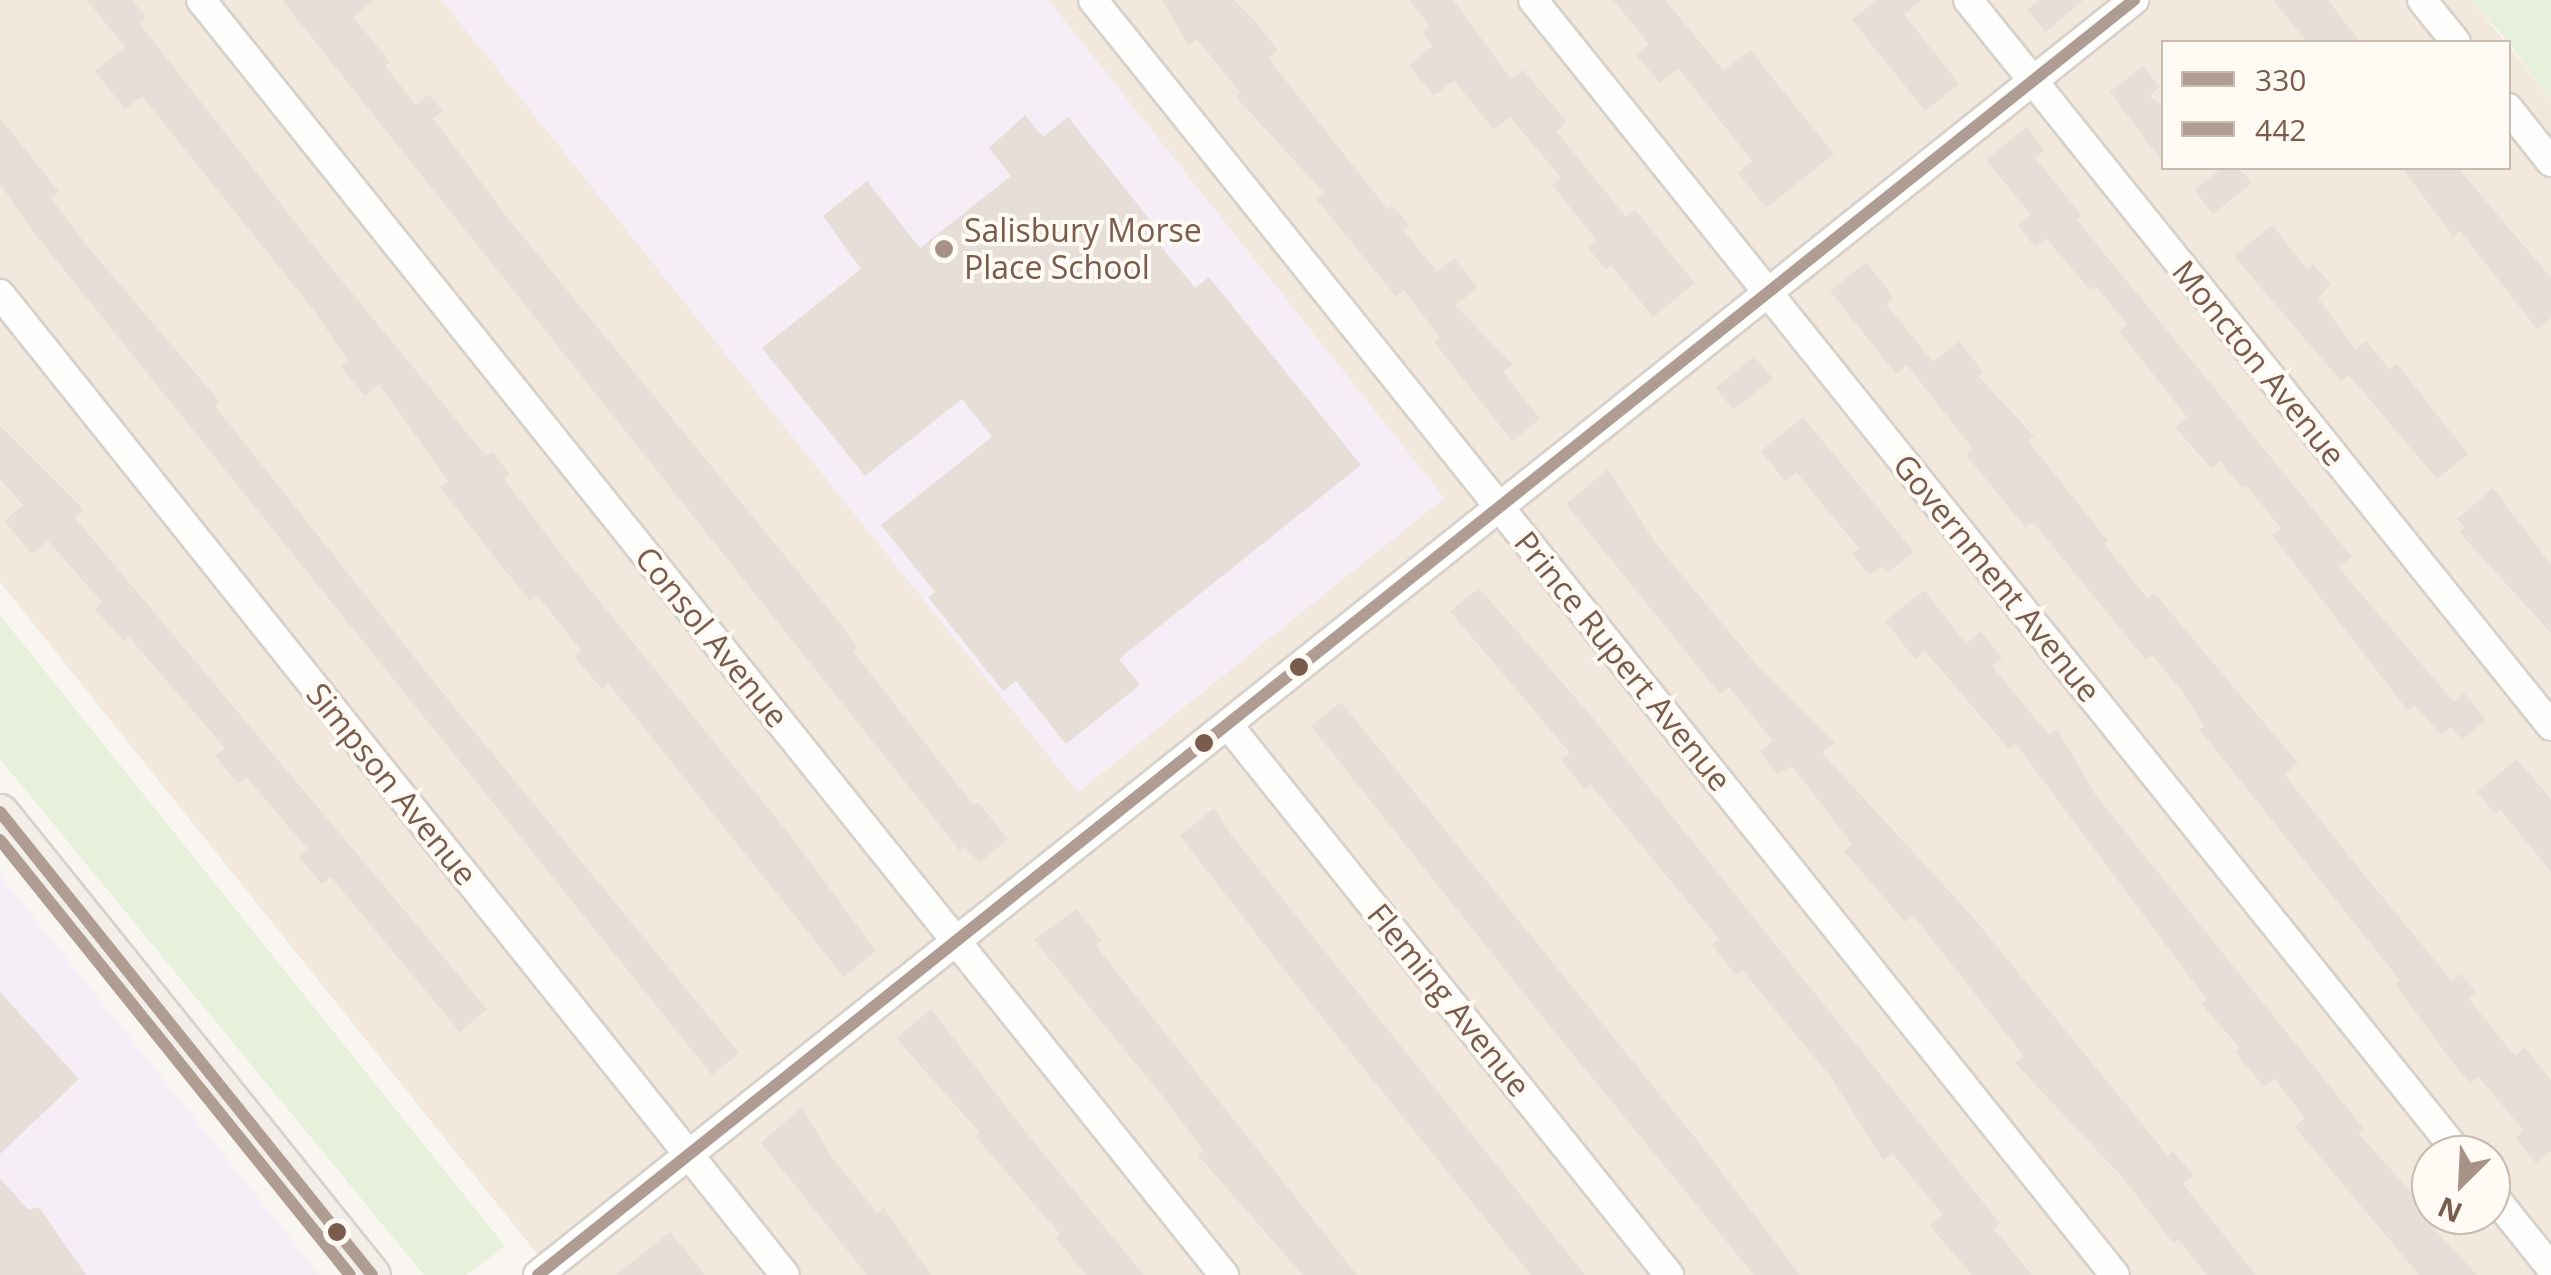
<!DOCTYPE html>
<style>
body{margin:0}
#map{position:relative;width:2551px;height:1275px;overflow:hidden;background:#f9f5f0;font-family:"Open Sans",sans-serif}
div>[style]{position:absolute}
.residential>*{inset:0;background:#f2e8de}
.education>*{inset:0;background:#f6eef6}
.green>*{inset:0;background:#e7f0db}
.building>*{inset:0;background:#e6ded7}
.roads{filter:drop-shadow(2px 0 #d7d1cb) drop-shadow(-2px 0 #d7d1cb) drop-shadow(0 2px #d7d1cb) drop-shadow(0 -2px #d7d1cb)}
.minor>*{height:28px;margin:-14px;padding:0 14px;transform-origin:14px;border-radius:14px;background:#fefefd}
.major>*{height:35px;margin:-17.5px;padding:0 17.5px;transform-origin:17.5px;border-radius:17.5px;background:#f3eee8}
.bus-1>*{height:12px;margin:-6px;padding:0 6px;transform-origin:6px;border-radius:6px;background:#af9d94}
.bus-2>*{height:12px;margin:-6px;padding:0 6px;transform-origin:6px;border-radius:6px;background:#af9d94}
.dots>*{width:28px;height:28px;translate:-50% -50%;box-sizing:border-box;border:5px solid #fffaf3;border-radius:50%}
span{translate:-50% -50%;white-space:nowrap;text-align:center;line-height:1.15;-webkit-text-stroke:8px #fffaf3;paint-order:stroke}
.poi-label{font-size:32px;color:#7a5c4d}
.left{translate:0 -50%;text-align:left}
.street-label{font-size:32px;color:#7a5c4d}
.legend{position:absolute;left:2161px;top:40px;width:350px;height:130px;box-sizing:border-box;background:#fffaf3;border:2px solid #cabbb1;margin:0;padding:12px 18px;list-style:none;font-size:30px;color:#7a5c4d}
.legend li{display:flex;align-items:center;gap:20px;height:50px}
.legend b{width:50px;border:2px solid #cabbb1}
.north{position:absolute;left:2411px;top:1135px;width:100px;height:100px;box-sizing:border-box;background:#fffaf3;border:2px solid #cabbb1;border-radius:50%;rotate:204deg;font-size:28px;font-weight:700;line-height:40px;text-align:center;color:#7a5c4d}
.north::after{content:'';display:block;margin:auto;width:35px;height:45px;background:#a69286;clip-path:polygon(50% 0,100% 100%,50% 72%,0 100%)}
</style>
<div id="map">
<div class="residential">
<div style="clip-path:polygon(evenodd,0 0,442px 0,1078px 792px,1444px 498px,1048px 0,2472px 0,2505px 42px,2164px 42px,2164px 168px,2508px 168px,2509px 46px,2551px 100px,2551px 1275px,554px 1275px,0 582px,0 0,2431px 1155px,2491px 1155px,2491px 1215px,2431px 1215px,2431px 1155px)"></div>
</div>
<div class="education">
<div style="clip-path:polygon(442px 0,1048px 0,1444px 498px,1078px 792px)"></div>
<div style="clip-path:polygon(0 875px,320px 1275px,0 1275px)"></div>
</div>
<div class="green">
<div style="clip-path:polygon(2472px 0,2551px 0,2551px 100px,2508px 42px)"></div>
<div style="clip-path:polygon(0 615px,505px 1246px,466px 1275px,424px 1275px,0 759px)"></div>
</div>
<div class="building">
<div style="clip-path:polygon(87px 0,132px 0,146px 17px,139px 23px,324px 259px,486px 456px,492px 452px,510px 474px,504px 479px,565px 559px,789px 834px,876px 951px,844px 977px,608px 683px,602px 689px,574px 656px,581px 650px,537px 595px,530px 601px,503px 568px,440px 487px,448px 481px,379px 384px,365px 396px,341px 367px,348px 361px,313px 309px,142px 96px,125px 109px,95px 71px,125px 47px)"></div>
<div style="clip-path:polygon(282px 0,374px 0,353px 17px,390px 62px,385px 66px,416px 105px,429px 94px,443px 111px,433px 118px,507px 217px,835px 617px,857px 647px,853px 651px,974px 806px,978px 802px,1008px 839px,979px 863px,965px 846px,960px 851px)"></div>
<div style="clip-path:polygon(1162px 0,1234px 0,1254px 20px,1278px 50px,1268px 58px,1388px 210px,1393px 206px,1409px 225px,1403px 230px,1437px 272px,1454px 258px,1478px 288px,1455px 305px,1513px 365px,1503px 372px,1540px 419px,1512px 441px,1434px 342px,1440px 338px,1404px 290px,1396px 296px,1366px 260px,1316px 199px,1324px 193px,1236px 97px,1240px 93px,1197px 39px,1189px 46px)"></div>
<div style="clip-path:polygon(1409px 0,1453px 0,1511px 79px,1523px 70px,1567px 122px,1556px 131px,1626px 217px,1635px 210px,1695px 283px,1653px 317px,1611px 265px,1606px 270px,1588px 248px,1597px 241px,1552px 185px,1561px 178px,1510px 117px,1494px 130px,1454px 80px,1434px 96px,1409px 65px,1433px 46px,1422px 32px,1430px 26px)"></div>
<div style="clip-path:polygon(1613px 0,1665px 0,1724px 71px,1750px 50px,1834px 154px,1766px 208px,1738px 173px,1752px 161px,1678px 68px,1660px 83px,1636px 55px,1649px 44px)"></div>
<div style="clip-path:polygon(1876px 0,1922px 0,1904px 14px,1959px 84px,1925px 111px,1852px 20px)"></div>
<div style="clip-path:polygon(2039px 0,2083px 0,2046px 32px,2027px 10px)"></div>
<div style="clip-path:polygon(2273px 0,2328px 0,2360px 42px,2307px 42px)"></div>
<div style="clip-path:polygon(2143px 66px,2160px 87px,2149px 96px,2164px 107px,2164px 164px,2110px 92px)"></div>
<div style="clip-path:polygon(1025px 115px,1043px 137px,1068px 117px,1162px 235px,1156px 240px,1195px 288px,1209px 277px,1361px 465px,1119px 659px,1140px 685px,1066px 744px,1016px 681px,1003px 691px,928px 597px,935px 592px,881px 525px,992px 437px,962px 399px,865px 476px,762px 348px,861px 269px,823px 216px,867px 181px,920px 248px,1011px 176px,989px 148px)"></div>
<div style="clip-path:polygon(0 118px,59px 192px,51px 198px,88px 247px,220px 402px,215px 406px,454px 707px,739px 1053px,712px 1075px,32px 230px,0 184px)"></div>
<div style="clip-path:polygon(2026px 127px,2045px 150px,2035px 158px,2082px 216px,2077px 220px,2352px 557px,2338px 567px,2454px 702px,2464px 693px,2486px 720px,2462px 740px,2451px 727px,2441px 735px,2415px 705px,2408px 711px,2272px 535px,2281px 528px,2246px 485px,2242px 488px,2220px 461px,2211px 468px,2175px 427px,2187px 417px,2119px 331px,2127px 324px,2096px 286px,2090px 290px,2046px 238px,2035px 247px,2018px 225px,2031px 215px,1986px 160px)"></div>
<div style="clip-path:polygon(2222px 168px,2239px 168px,2252px 183px,2213px 214px,2194px 190px)"></div>
<div style="clip-path:polygon(2402px 168px,2458px 168px,2551px 278px,2551px 318px,2537px 329px,2460px 231px,2453px 236px)"></div>
<div style="clip-path:polygon(2272px 225px,2307px 269px,2313px 264px,2330px 284px,2318px 298px,2356px 350px,2366px 341px,2390px 370px,2397px 364px,2468px 454px,2437px 479px,2349px 375px,2341px 381px,2234px 256px)"></div>
<div style="clip-path:polygon(1866px 262px,1894px 298px,1886px 304px,1933px 362px,1959px 341px,1983px 372px,1978px 376px,2034px 436px,2028px 441px,2108px 541px,2104px 544px,2147px 598px,2154px 593px,2298px 763px,2284px 774px,2360px 870px,2452px 981px,2461px 974px,2476px 992px,2468px 998px,2515px 1056px,2525px 1048px,2551px 1080px,2551px 1151px,2536px 1163px,2515px 1138px,2524px 1131px,2478px 1076px,2470px 1083px,2451px 1060px,2395px 984px,2400px 980px,2200px 730px,2204px 726px,2182px 691px,2152px 655px,2146px 660px,2033px 522px,2026px 528px,1966px 455px,1973px 449px,1907px 365px,1896px 374px,1830px 291px)"></div>
<div style="clip-path:polygon(1754px 356px,1773px 379px,1733px 410px,1716px 388px)"></div>
<div style="clip-path:polygon(1803px 417px,1914px 552px,1887px 573px,1882px 566px,1870px 575px,1852px 554px,1859px 548px,1796px 472px,1785px 481px,1761px 451px)"></div>
<div style="clip-path:polygon(0 426px,84px 510px,75px 518px,487px 1009px,460px 1032px,331px 877px,322px 884px,299px 857px,308px 849px,246px 777px,238px 784px,215px 756px,225px 748px,129px 637px,124px 641px,95px 609px,102px 602px,48px 541px,32px 554px,4px 521px,23px 505px,0 479px)"></div>
<div style="clip-path:polygon(1608px 469px,1655px 543px,1762px 671px,1835px 742px,1822px 753px,1971px 915px,2168px 1156px,2173px 1151px,2193px 1175px,2183px 1184px,2256px 1275px,2207px 1275px,2178px 1239px,2173px 1243px,2124px 1179px,2015px 1063px,2024px 1056px,1913px 915px,1905px 922px,1844px 851px,1852px 844px,1792px 766px,1778px 774px,1760px 752px,1773px 741px,1729px 687px,1720px 694px,1566px 504px)"></div>
<div style="clip-path:polygon(2493px 488px,2551px 565px,2551px 633px,2459px 532px,2465px 528px,2457px 519px)"></div>
<div style="clip-path:polygon(1479px 588px,1592px 717px,2000px 1223px,1994px 1229px,2032px 1275px,1972px 1275px,1930px 1226px,1943px 1215px,1892px 1153px,1883px 1160px,1830px 1076px,1742px 970px,1736px 975px,1712px 945px,1719px 939px,1590px 784px,1584px 789px,1561px 760px,1570px 753px,1450px 611px)"></div>
<div style="clip-path:polygon(1924px 590px,1966px 644px,1981px 632px,2002px 658px,1992px 666px,2049px 735px,2057px 729px,2095px 794px,2364px 1129px,2358px 1133px,2422px 1204px,2416px 1209px,2477px 1275px,2419px 1275px,2295px 1127px,2305px 1118px,2274px 1078px,2264px 1087px,2235px 1052px,2240px 1048px,2201px 1004px,2207px 1000px,2016px 744px,2009px 749px,1925px 651px,1915px 659px,1885px 621px)"></div>
<div style="clip-path:polygon(1341px 702px,1700px 1144px,1800px 1275px,1754px 1275px,1553px 1030px,1311px 726px)"></div>
<div style="clip-path:polygon(2517px 759px,2551px 799px,2551px 872px,2500px 809px,2495px 814px,2477px 792px)"></div>
<div style="clip-path:polygon(1214px 808px,1232px 836px,1585px 1275px,1531px 1275px,1296px 985px,1180px 836px)"></div>
<div style="clip-path:polygon(1076px 909px,1102px 941px,1096px 946px,1357px 1275px,1303px 1275px,1198px 1155px,1203px 1150px,1165px 1099px,1034px 940px)"></div>
<div style="clip-path:polygon(0 992px,79px 1079px,0 1154px)"></div>
<div style="clip-path:polygon(931px 1009px,1024px 1130px,1144px 1275px,1086px 1275px,1056px 1238px,1060px 1234px,976px 1137px,980px 1133px,896px 1038px)"></div>
<div style="clip-path:polygon(802px 1107px,831px 1156px,877px 1213px,884px 1208px,931px 1275px,867px 1275px,761px 1143px)"></div>
<div style="clip-path:polygon(0 1179px,29px 1210px,39px 1207px,86px 1275px,0 1275px)"></div>
<div style="clip-path:polygon(670px 1232px,705px 1275px,616px 1275px)"></div>
</div>
<div class="roads">
<div class="minor">
<div style="left:201px;top:0;width:1635px;rotate:51.26deg"></div>
<div style="left:1093px;top:0;width:1634px;rotate:51.29deg"></div>
<div style="left:1533px;top:0;width:1481px;rotate:51.25deg"></div>
<div style="left:1968px;top:0;width:931px;rotate:51.23deg"></div>
<div style="left:2422px;top:0;width:54px;rotate:51deg"></div>
<div style="left:2508px;top:108px;width:69px;rotate:51.5deg"></div>
<div style="left:0;top:294px;width:1256px;rotate:51.33deg"></div>
<div style="left:1229px;top:726px;width:704px;rotate:51.29deg"></div>
<div style="left:2491px;top:1193px;width:96px;rotate:51.3deg"></div>
<div style="left:538px;top:1275px;width:2043px;rotate:-38.62deg"></div>
</div>
<div class="major">
<div style="left:0;top:812px;width:594px;rotate:51.22deg"></div>
</div>
</div>
<div class="bus-1">
<div style="left:0;top:812px;width:594px;rotate:51.22deg"></div>
<div style="left:538px;top:1275px;width:2043px;rotate:-38.62deg"></div>
</div>
<div class="bus-2">
<div style="left:0;top:840px;width:558px;rotate:51.18deg"></div>
</div>
<div class="dots">
<div style="left:944px;top:249px;background:#a69286"></div>
<div style="left:1299px;top:667px;background:#7a5c4d"></div>
<div style="left:1204px;top:743px;background:#7a5c4d"></div>
<div style="left:337px;top:1232px;background:#7a5c4d"></div>
</div>
<div class="poi-label">
<span class="left" style="left:964px;top:249px">Salisbury Morse<br>Place School</span>
</div>
<div class="street-label">
<span style="left:2259px;top:363px;rotate:51deg">Moncton Avenue</span>
<span style="left:1997px;top:578px;rotate:51deg">Government Avenue</span>
<span style="left:712px;top:637px;rotate:51deg">Consol Avenue</span>
<span style="left:1623px;top:661px;rotate:51deg">Prince Rupert Avenue</span>
<span style="left:392px;top:784px;rotate:51deg">Simpson Avenue</span>
<span style="left:1449px;top:1000px;rotate:51deg">Fleming Avenue</span>
</div>
<ul class="legend">
<li><b style="height:12px;background:#af9d94"></b>330</li>
<li><b style="height:12px;background:#af9d94"></b>442</li>
</ul>
<div class="north">N</div>
</div>
